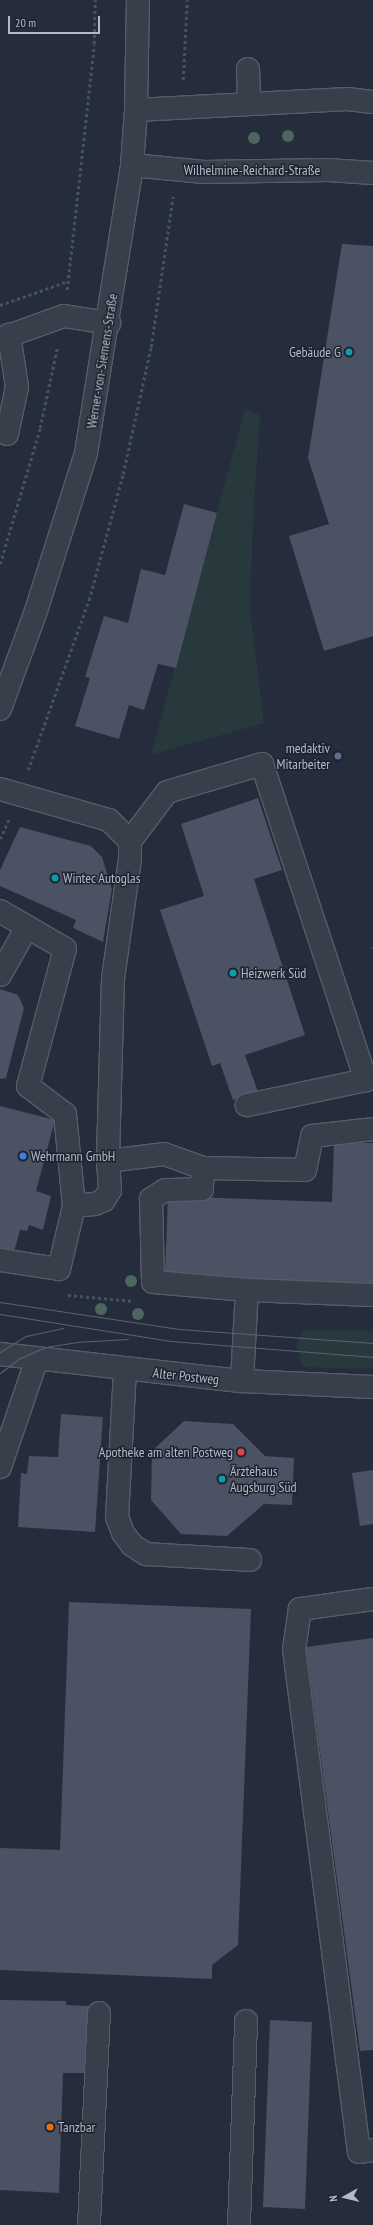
<!DOCTYPE html>
<meta charset="utf-8">
<style>
body{margin:0}
#map{position:relative;width:373px;height:2225px;overflow:hidden;background:#252c3b;font-family:"PT Sans Narrow",sans-serif}
div>[style]{position:absolute}
.green>*{inset:0;background:#28393d}
.building>*{inset:0;background:#4b5264}
.path>*{height:2.5px;margin-top:-1.25px;transform-origin:0;background:repeating-linear-gradient(90deg,#455459 0 3px,transparent 0 6px)}
.roads{filter:drop-shadow(1px 0 #575c69) drop-shadow(-1px 0 #575c69) drop-shadow(0 1px #575c69) drop-shadow(0 -1px #575c69)}
.minor>*{height:22px;margin:-11px;padding:0 11px;transform-origin:11px;border-radius:11px;background:#393e4b}
.tram>*{height:1px;margin:-0.5px;padding:0 0.5px;transform-origin:0.5px;border-radius:0.5px;background:#5b6272}
.trees>*{width:12px;height:12px;margin:-6px;border-radius:50%;background:#4d665f}
.dots>*{width:11px;height:11px;translate:-50% -50%;box-sizing:border-box;border:2px solid #1e2330;border-radius:50%}
span{translate:-50% -50%;white-space:nowrap;text-align:center;line-height:1.15;-webkit-text-stroke:3px #1e2330;paint-order:stroke}
.street-label{font-size:14px;color:#b4b9c7}
.poi-label{font-size:14px;color:#b4b9c7}
.right{translate:-100% -50%;text-align:right}
.left{translate:0 -50%;text-align:left}
.north{position:absolute;left:325px;top:2177px;width:40px;height:40px;-webkit-text-stroke:3px #1e2330;paint-order:stroke;rotate:262deg;font-size:11px;font-weight:700;line-height:16px;text-align:center;color:#b4b9c7}
.north::after{content:'';display:block;margin:auto;width:14px;height:18px;background:#b4b9c7;clip-path:polygon(50% 0,100% 100%,50% 72%,0 100%)}
.scale{position:absolute;left:8px;top:16px;width:92px;height:18px;box-sizing:border-box;border:2px solid #b4b9c7;border-top:0;padding-left:5px;font-size:12px;line-height:14px;white-space:nowrap;color:#b4b9c7;-webkit-text-stroke:3px #1e2330;paint-order:stroke}
</style>
<div id="map">
<div class="green">
<div style="clip-path:polygon(245px 409px,260px 415px,253px 519px,250px 610px,264px 723px,151px 755px)"></div>
<div style="clip-path:polygon(303px 1330px,373px 1331px,373px 1369px,303px 1367px,296px 1346px)"></div>
</div>
<div class="building">
<div style="clip-path:polygon(342px 244px,373px 246px,373px 636px,324px 651px,289px 536px,329px 524px,308px 458px)"></div>
<div style="clip-path:polygon(184px 504px,217px 513px,176px 668px,158px 664px,144px 710px,129px 705px,119px 739px,75px 726px,90px 678px,85px 677px,104px 616px,128px 623px,141px 569px,165px 575px)"></div>
<div style="clip-path:polygon(258px 798px,282px 870px,254px 879px,305px 1035px,245px 1055px,258px 1092px,233px 1100px,220px 1063px,212px 1066px,160px 910px,204px 896px,181px 824px)"></div>
<div style="clip-path:polygon(20px 827px,91px 846px,102px 857px,112px 889px,103px 942px,73px 928px,76px 920px,0 886px,0 870px)"></div>
<div style="clip-path:polygon(0 989px,18px 995px,24px 1008px,6px 1078px,0 1079px)"></div>
<div style="clip-path:polygon(0 1106px,55px 1120px,36px 1191px,51px 1196px,43px 1230px,29px 1225px,27px 1231px,20px 1230px,13px 1256px,0 1252px)"></div>
<div style="clip-path:polygon(334px 1142px,373px 1143px,373px 1283px,165px 1276px,168px 1196px,332px 1202px)"></div>
<div style="clip-path:polygon(61px 1414px,103px 1417px,95px 1532px,18px 1527px,21px 1473px,27px 1474px,29px 1456px,58px 1457px)"></div>
<div style="clip-path:polygon(184px 1421px,233px 1424px,265px 1456px,294px 1458px,292px 1505px,264px 1504px,227px 1536px,181px 1534px,151px 1500px,152px 1451px)"></div>
<div style="clip-path:polygon(373px 1470px,373px 1524px,360px 1526px,352px 1473px)"></div>
<div style="clip-path:polygon(69px 1602px,251px 1609px,238px 1945px,212px 1965px,212px 1979px,0 1970px,0 1848px,60px 1850px)"></div>
<div style="clip-path:polygon(373px 1638px,373px 2050px,360px 2051px,306px 1647px)"></div>
<div style="clip-path:polygon(0 2000px,66px 2001px,66px 2005px,88px 2006px,85px 2073px,63px 2073px,59px 2193px,0 2190px)"></div>
<div style="clip-path:polygon(270px 2020px,312px 2022px,305px 2209px,263px 2207px)"></div>
</div>
<div class="path">
<div style="left:183px;top:80px;width:80px;rotate:-87.1deg"></div>
<div style="left:67px;top:290px;width:247px;rotate:-83.7deg"></div>
<div style="left:94px;top:44px;width:44px;rotate:-88.7deg"></div>
<div style="left:0;top:305px;width:72px;rotate:-19.4deg"></div>
<div style="left:0;top:564px;width:142px;rotate:-73.6deg"></div>
<div style="left:40px;top:428px;width:82px;rotate:-78deg"></div>
<div style="left:28px;top:770px;width:181px;rotate:-70.3deg"></div>
<div style="left:89px;top:600px;width:131px;rotate:-74.9deg"></div>
<div style="left:123px;top:474px;width:130px;rotate:-77.6deg"></div>
<div style="left:151px;top:347px;width:152px;rotate:-81.7deg"></div>
<div style="left:0;top:839px;width:22px;rotate:-66deg"></div>
<div style="left:372px;top:947px;width:1px;rotate:45deg"></div>
<div style="left:68px;top:1295px;width:65px;rotate:5.3deg"></div>
</div>
<div class="roads">
<div class="minor">
<div style="left:248px;top:69px;width:34px;rotate:88deg"></div>
<div style="left:136px;top:110px;width:212px;rotate:-3deg"></div>
<div style="left:348px;top:99px;width:25px;rotate:7deg"></div>
<div style="left:132px;top:165px;width:72px;rotate:5.6deg"></div>
<div style="left:204px;top:172px;width:124px;rotate:-0.9deg"></div>
<div style="left:328px;top:170px;width:45px;rotate:3.8deg"></div>
<div style="left:0;top:339px;width:68px;rotate:-19.8deg"></div>
<div style="left:64px;top:316px;width:46px;rotate:8.8deg"></div>
<div style="left:7px;top:434px;width:48px;rotate:-78deg"></div>
<div style="left:17px;top:387px;width:53px;rotate:-98.7deg"></div>
<div style="left:0;top:709px;width:101px;rotate:-69.8deg"></div>
<div style="left:35px;top:614px;width:169px;rotate:-72.4deg"></div>
<div style="left:86px;top:453px;width:292px;rotate:-80.9deg"></div>
<div style="left:132px;top:165px;width:55px;rotate:-85.8deg"></div>
<div style="left:136px;top:110px;width:110px;rotate:-89deg"></div>
<div style="left:0;top:789px;width:113px;rotate:15.9deg"></div>
<div style="left:109px;top:820px;width:30px;rotate:45deg"></div>
<div style="left:130px;top:841px;width:18px;rotate:90deg"></div>
<div style="left:130px;top:859px;width:120px;rotate:98.1deg"></div>
<div style="left:113px;top:978px;width:183px;rotate:91.6deg"></div>
<div style="left:108px;top:1161px;width:29px;rotate:86deg"></div>
<div style="left:110px;top:1190px;width:12px;rotate:121deg"></div>
<div style="left:104px;top:1200px;width:10px;rotate:156deg"></div>
<div style="left:95px;top:1204px;width:21px;rotate:175deg"></div>
<div style="left:130px;top:841px;width:61px;rotate:-52.9deg"></div>
<div style="left:167px;top:792px;width:99px;rotate:-16.4deg"></div>
<div style="left:262px;top:764px;width:333px;rotate:71.8deg"></div>
<div style="left:366px;top:1080px;width:122px;rotate:168.1deg"></div>
<div style="left:0;top:911px;width:75px;rotate:30.3deg"></div>
<div style="left:65px;top:949px;width:142px;rotate:105.1deg"></div>
<div style="left:28px;top:1086px;width:46px;rotate:37.1deg"></div>
<div style="left:65px;top:1114px;width:92px;rotate:84.4deg"></div>
<div style="left:74px;top:1206px;width:65px;rotate:103.4deg"></div>
<div style="left:59px;top:1269px;width:60px;rotate:-171.3deg"></div>
<div style="left:0;top:975px;width:55px;rotate:-60.6deg"></div>
<div style="left:108px;top:1161px;width:56px;rotate:-7.1deg"></div>
<div style="left:164px;top:1154px;width:41px;rotate:19.7deg"></div>
<div style="left:203px;top:1168px;width:102px;rotate:1.1deg"></div>
<div style="left:305px;top:1170px;width:35px;rotate:-78deg"></div>
<div style="left:312px;top:1136px;width:61px;rotate:-6.5deg"></div>
<div style="left:203px;top:1168px;width:21px;rotate:93deg"></div>
<div style="left:202px;top:1189px;width:37px;rotate:178deg"></div>
<div style="left:165px;top:1190px;width:17px;rotate:147deg"></div>
<div style="left:151px;top:1199px;width:83px;rotate:88.6deg"></div>
<div style="left:153px;top:1282px;width:94px;rotate:4.9deg"></div>
<div style="left:247px;top:1290px;width:126px;rotate:2.3deg"></div>
<div style="left:0;top:1354px;width:244px;rotate:6.4deg"></div>
<div style="left:242px;top:1381px;width:131px;rotate:2.6deg"></div>
<div style="left:125px;top:1370px;width:147px;rotate:93.1deg"></div>
<div style="left:117px;top:1517px;width:17px;rotate:69deg"></div>
<div style="left:123px;top:1533px;width:15px;rotate:53deg"></div>
<div style="left:132px;top:1545px;width:17px;rotate:33deg"></div>
<div style="left:146px;top:1554px;width:104px;rotate:3.3deg"></div>
<div style="left:242px;top:1381px;width:91px;rotate:-86.9deg"></div>
<div style="left:0;top:1467px;width:114px;rotate:-71.1deg"></div>
<div style="left:373px;top:1599px;width:74px;rotate:172.2deg"></div>
<div style="left:300px;top:1609px;width:40px;rotate:98.5deg"></div>
<div style="left:294px;top:1649px;width:507px;rotate:82.64deg"></div>
<div style="left:359px;top:2152px;width:14px;rotate:-8deg"></div>
<div style="left:89px;top:2225px;width:212px;rotate:-87.3deg"></div>
<div style="left:239px;top:2225px;width:204px;rotate:-88deg"></div>
</div>
</div>
<div class="tram">
<div style="left:0;top:1302px;width:181px;rotate:8.6deg"></div>
<div style="left:179px;top:1329px;width:195px;rotate:4.1deg"></div>
<div style="left:0;top:1314px;width:173px;rotate:9deg"></div>
<div style="left:171px;top:1341px;width:203px;rotate:4.5deg"></div>
<div style="left:0;top:1352px;width:31px;rotate:-32deg"></div>
<div style="left:26px;top:1336px;width:38px;rotate:-12deg"></div>
<div style="left:0;top:1373px;width:25px;rotate:-37deg"></div>
<div style="left:20px;top:1358px;width:28px;rotate:-23deg"></div>
<div style="left:46px;top:1347px;width:30px;rotate:-9deg"></div>
<div style="left:76px;top:1342px;width:52px;rotate:-3.3deg"></div>
</div>
<div class="trees">
<div style="left:288px;top:136px"></div>
<div style="left:254px;top:138px"></div>
<div style="left:131px;top:1281px"></div>
<div style="left:101px;top:1309px"></div>
<div style="left:138px;top:1314px"></div>
</div>
<div class="dots">
<div style="left:349px;top:352px;background:#0f9aa8"></div>
<div style="left:338px;top:756px;background:#5c6f8a"></div>
<div style="left:55px;top:878px;background:#0f9aa8"></div>
<div style="left:233px;top:973px;background:#0f9aa8"></div>
<div style="left:23px;top:1156px;background:#3f7fe0"></div>
<div style="left:241px;top:1452px;background:#e0444e"></div>
<div style="left:222px;top:1479px;background:#0f9aa8"></div>
<div style="left:50px;top:2127px;background:#e8710a"></div>
</div>
<div class="street-label">
<span style="left:252px;top:170px">Wilhelmine-Reichard-Straße</span>
<span style="left:102px;top:361px;rotate:-81deg">Werner-von-Siemens-Straße</span>
<span style="left:186px;top:1376px;rotate:6deg">Alter Postweg</span>
</div>
<div class="poi-label">
<span class="right" style="left:341px;top:352px">Gebäude G</span>
<span class="right" style="left:330px;top:756px">medaktiv<br>Mitarbeiter</span>
<span class="left" style="left:63px;top:878px">Wintec Autoglas</span>
<span class="left" style="left:241px;top:973px">Heizwerk Süd</span>
<span class="left" style="left:31px;top:1156px">Wehrmann GmbH</span>
<span class="right" style="left:233px;top:1452px">Apotheke am alten Postweg</span>
<span class="left" style="left:230px;top:1479px">Ärztehaus<br>Augsburg Süd</span>
<span class="left" style="left:58px;top:2127px">Tanzbar</span>
</div>
<div class="north">N</div>
<div class="scale">20 m</div>
</div>
